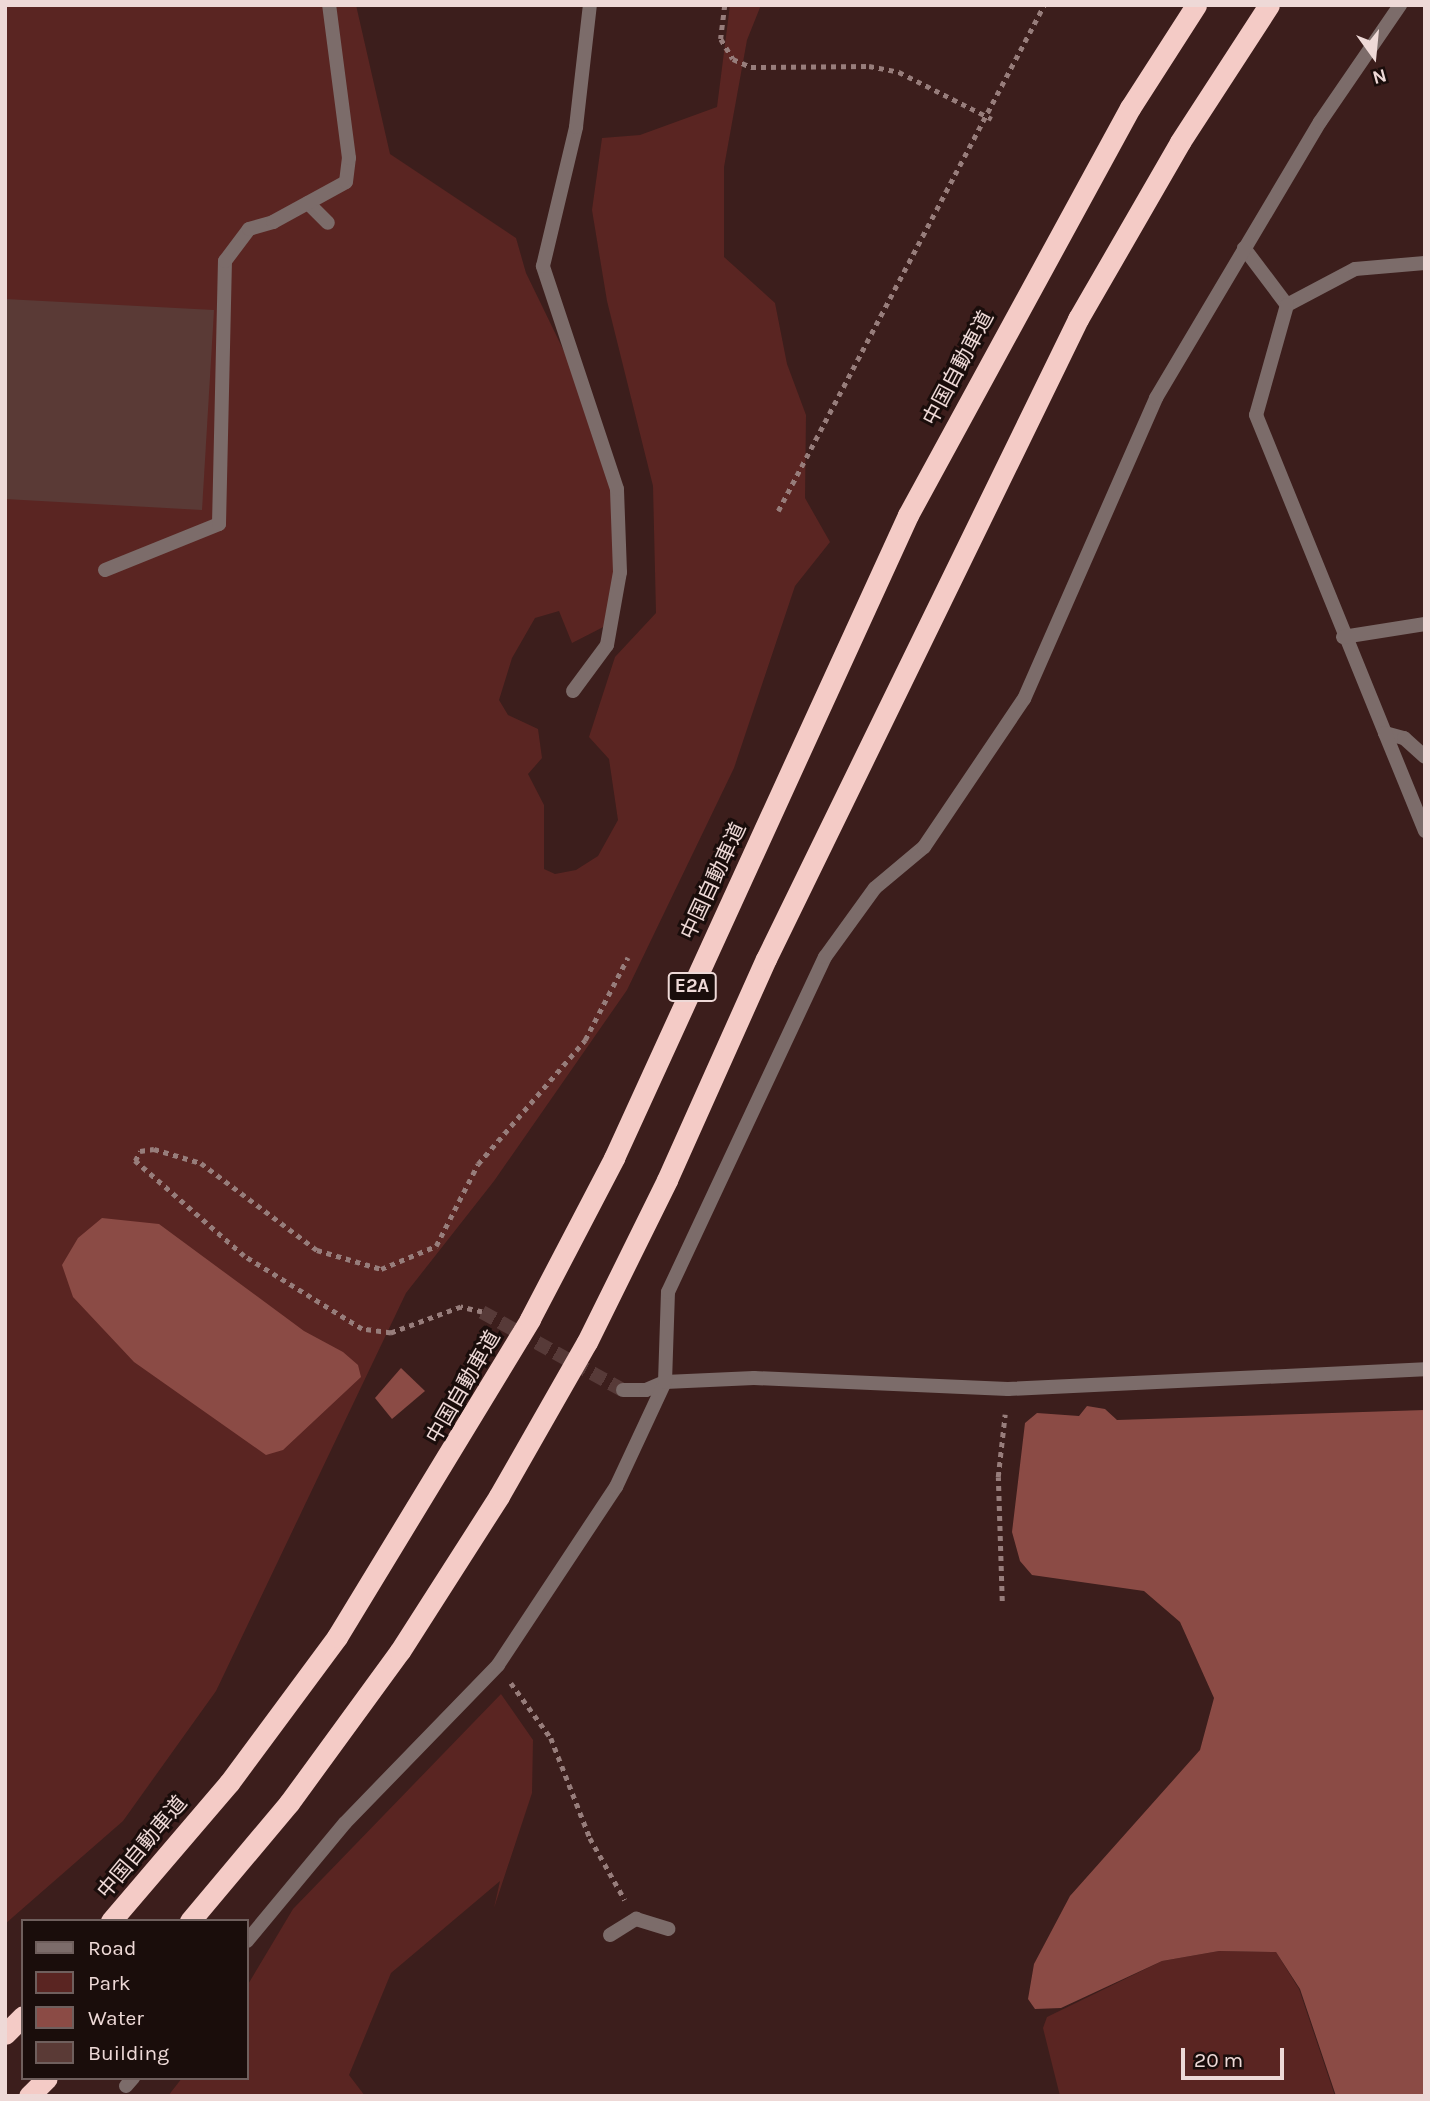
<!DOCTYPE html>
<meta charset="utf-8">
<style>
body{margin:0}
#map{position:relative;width:1430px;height:2101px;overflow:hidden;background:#3c1e1c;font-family:Karla,"Noto Sans JP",sans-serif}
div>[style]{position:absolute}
.green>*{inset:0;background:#5a2522}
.water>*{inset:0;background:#8b4b45}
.building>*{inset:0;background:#5a3a36}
.street-tunnel>*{height:14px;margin-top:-7px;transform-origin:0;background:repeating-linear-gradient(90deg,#573a38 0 14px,transparent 0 21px)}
.path>*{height:4.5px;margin-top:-2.25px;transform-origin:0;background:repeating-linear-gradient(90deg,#977d7b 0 5px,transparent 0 10px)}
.lane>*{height:14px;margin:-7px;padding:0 7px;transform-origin:7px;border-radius:7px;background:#7c6c6a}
.street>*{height:14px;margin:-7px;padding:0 7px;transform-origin:7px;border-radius:7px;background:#7c6c6a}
.highway>*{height:21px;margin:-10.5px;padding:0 10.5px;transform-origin:10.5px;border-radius:10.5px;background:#f4cbc6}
span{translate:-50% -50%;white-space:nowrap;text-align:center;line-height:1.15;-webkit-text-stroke:6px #1a0d0b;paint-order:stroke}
.shield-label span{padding:2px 5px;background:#1a0d0b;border:2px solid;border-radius:5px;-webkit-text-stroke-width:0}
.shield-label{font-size:19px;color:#eed9d7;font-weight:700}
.street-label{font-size:21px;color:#eed9d7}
.frame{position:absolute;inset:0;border:7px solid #eed9d7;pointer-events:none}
.legend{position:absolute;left:21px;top:1919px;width:228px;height:161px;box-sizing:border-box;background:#1a0d0b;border:2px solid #6f5f5d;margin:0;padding:9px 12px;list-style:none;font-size:21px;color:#eed9d7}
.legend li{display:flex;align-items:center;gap:14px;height:35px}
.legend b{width:35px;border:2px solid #6f5f5d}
.north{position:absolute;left:1339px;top:21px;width:70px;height:70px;-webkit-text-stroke:5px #1a0d0b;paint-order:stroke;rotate:165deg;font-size:19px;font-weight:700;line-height:28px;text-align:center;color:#eed9d7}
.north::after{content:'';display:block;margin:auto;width:24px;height:32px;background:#eed9d7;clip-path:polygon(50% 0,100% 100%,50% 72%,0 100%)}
.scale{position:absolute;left:1181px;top:2048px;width:103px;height:32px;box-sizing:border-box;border:4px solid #eed9d7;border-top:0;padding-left:9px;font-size:21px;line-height:24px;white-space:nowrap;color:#eed9d7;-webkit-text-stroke:5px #1a0d0b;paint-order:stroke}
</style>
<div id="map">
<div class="green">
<div style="clip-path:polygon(5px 5px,356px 5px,390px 154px,516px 238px,526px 273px,594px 413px,624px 527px,617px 620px,572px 643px,559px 611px,535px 618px,512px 658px,499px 700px,508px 715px,538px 729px,542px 758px,528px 774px,544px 805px,544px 869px,555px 874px,576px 870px,598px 856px,618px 820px,609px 759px,589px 737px,615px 657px,656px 613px,653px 486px,607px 301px,592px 210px,602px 138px,640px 135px,717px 107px,730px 5px,761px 5px,747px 40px,724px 167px,724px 257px,775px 303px,787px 364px,806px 415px,805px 498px,830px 542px,795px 586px,734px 768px,627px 990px,494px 1181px,406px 1293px,216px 1691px,123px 1821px,5px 1924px)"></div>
<div style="clip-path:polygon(501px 1694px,533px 1740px,532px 1793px,494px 1908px,500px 1881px,391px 1973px,349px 2075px,365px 2096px,168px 2096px,182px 2078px,247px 2078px,247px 1986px,293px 1909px)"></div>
<div style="clip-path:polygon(1219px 1951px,1276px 1952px,1299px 1989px,1335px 2096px,1060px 2096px,1043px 2028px,1047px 2017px,1162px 1961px)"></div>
</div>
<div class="water">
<div style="clip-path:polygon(102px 1218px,159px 1224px,304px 1331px,343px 1352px,358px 1365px,361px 1377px,283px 1450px,266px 1455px,134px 1362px,73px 1297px,62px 1265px,78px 1238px)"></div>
<div style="clip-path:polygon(401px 1368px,425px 1391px,392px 1419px,375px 1398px)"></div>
<div style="clip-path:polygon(1087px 1406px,1105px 1409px,1117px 1420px,1425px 1410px,1425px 2096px,1336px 2096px,1300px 1989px,1276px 1952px,1219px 1951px,1162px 1961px,1061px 2008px,1035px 2009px,1028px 1999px,1034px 1964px,1070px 1896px,1200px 1750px,1214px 1698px,1180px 1622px,1144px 1591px,1032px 1575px,1020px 1561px,1012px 1532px,1025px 1423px,1037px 1413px,1079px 1416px)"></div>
</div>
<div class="building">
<div style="clip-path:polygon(5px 299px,214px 310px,202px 510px,5px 499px)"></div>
</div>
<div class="street-tunnel">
<div style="left:482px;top:1312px;width:161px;rotate:29deg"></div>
</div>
<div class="path">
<div style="left:725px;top:5px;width:34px;rotate:97deg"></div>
<div style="left:721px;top:39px;width:23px;rotate:59deg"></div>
<div style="left:733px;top:59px;width:20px;rotate:24deg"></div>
<div style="left:751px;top:67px;width:118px;rotate:-0.5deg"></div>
<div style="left:869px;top:66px;width:31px;rotate:11deg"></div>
<div style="left:899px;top:72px;width:104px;rotate:26.8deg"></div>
<div style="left:778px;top:511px;width:572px;rotate:-62.27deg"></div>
<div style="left:482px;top:1312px;width:22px;rotate:-167deg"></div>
<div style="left:461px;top:1307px;width:75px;rotate:159.6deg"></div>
<div style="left:391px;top:1333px;width:29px;rotate:-172deg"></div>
<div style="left:362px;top:1329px;width:139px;rotate:-148.3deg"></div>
<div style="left:244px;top:1256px;width:145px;rotate:-138.9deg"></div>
<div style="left:135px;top:1161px;width:11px;rotate:-63deg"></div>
<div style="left:140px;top:1151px;width:14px;rotate:-8deg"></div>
<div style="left:154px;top:1149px;width:49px;rotate:16.6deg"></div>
<div style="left:201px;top:1163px;width:145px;rotate:36.9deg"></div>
<div style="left:317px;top:1250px;width:67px;rotate:16.5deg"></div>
<div style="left:381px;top:1269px;width:60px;rotate:-22.7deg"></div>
<div style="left:436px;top:1246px;width:92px;rotate:-62.9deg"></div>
<div style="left:478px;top:1164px;width:164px;rotate:-49.2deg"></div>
<div style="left:585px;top:1040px;width:93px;rotate:-62.6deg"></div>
<div style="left:1002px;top:1601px;width:124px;rotate:-91.8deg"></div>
<div style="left:998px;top:1477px;width:63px;rotate:-83.7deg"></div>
<div style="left:511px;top:1683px;width:68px;rotate:54deg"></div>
<div style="left:551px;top:1738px;width:107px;rotate:68.7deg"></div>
<div style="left:590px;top:1838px;width:71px;rotate:60.6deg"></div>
</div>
<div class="lane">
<div style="left:308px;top:203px;width:28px;rotate:45deg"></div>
<div style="left:105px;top:570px;width:123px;rotate:-22deg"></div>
<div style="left:219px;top:524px;width:263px;rotate:-88.7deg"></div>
<div style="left:225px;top:261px;width:40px;rotate:-53deg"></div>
<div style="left:249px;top:229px;width:25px;rotate:-16deg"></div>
<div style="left:273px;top:222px;width:83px;rotate:-28.7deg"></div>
<div style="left:346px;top:182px;width:24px;rotate:-83deg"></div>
<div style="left:349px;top:158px;width:154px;rotate:-97.4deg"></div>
<div style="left:573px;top:691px;width:57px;rotate:-53.5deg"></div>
<div style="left:607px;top:645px;width:74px;rotate:-79.9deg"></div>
<div style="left:620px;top:572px;width:83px;rotate:-92.1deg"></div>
<div style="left:617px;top:489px;width:235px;rotate:-108.4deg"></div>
<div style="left:543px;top:266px;width:143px;rotate:-76.6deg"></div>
<div style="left:576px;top:127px;width:123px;rotate:-83.5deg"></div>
<div style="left:610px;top:1935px;width:31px;rotate:-32deg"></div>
<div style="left:636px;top:1919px;width:34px;rotate:17deg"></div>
</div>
<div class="street">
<div style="left:1244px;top:248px;width:71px;rotate:53deg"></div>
<div style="left:1287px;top:305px;width:77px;rotate:-27.9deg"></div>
<div style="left:1355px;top:269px;width:70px;rotate:-4.9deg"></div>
<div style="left:1287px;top:305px;width:114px;rotate:105.7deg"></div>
<div style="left:1256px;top:415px;width:343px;rotate:67.9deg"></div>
<div style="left:1385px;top:733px;width:20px;rotate:15deg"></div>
<div style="left:1404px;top:738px;width:28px;rotate:42deg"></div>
<div style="left:1343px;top:637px;width:83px;rotate:-9deg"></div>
<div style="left:1385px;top:733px;width:106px;rotate:67.8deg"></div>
<div style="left:623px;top:1390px;width:23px"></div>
<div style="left:646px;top:1390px;width:21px;rotate:-23deg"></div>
<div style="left:665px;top:1382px;width:89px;rotate:-2.6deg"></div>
<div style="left:754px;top:1378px;width:254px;rotate:2.5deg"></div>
<div style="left:1008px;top:1389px;width:417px;rotate:-2.7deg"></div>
<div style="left:247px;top:1941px;width:153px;rotate:-50.3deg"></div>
<div style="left:345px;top:1823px;width:220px;rotate:-45.9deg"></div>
<div style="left:498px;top:1665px;width:214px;rotate:-56.5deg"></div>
<div style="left:616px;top:1487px;width:116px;rotate:-65deg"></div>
<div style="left:665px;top:1382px;width:90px;rotate:-88.1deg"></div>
<div style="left:668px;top:1292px;width:370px;rotate:-64.9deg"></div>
<div style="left:825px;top:957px;width:85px;rotate:-54.1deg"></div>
<div style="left:875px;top:888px;width:64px;rotate:-39.9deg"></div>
<div style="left:924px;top:847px;width:179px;rotate:-56deg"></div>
<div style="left:1024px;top:699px;width:329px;rotate:-66.3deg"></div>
<div style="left:1156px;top:398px;width:321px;rotate:-59.3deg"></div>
<div style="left:1320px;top:122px;width:142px;rotate:-55.6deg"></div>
<div style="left:126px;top:2086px;width:11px;rotate:-49deg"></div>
</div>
<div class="highway">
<div style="left:111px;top:1921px;width:182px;rotate:-49.5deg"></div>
<div style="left:229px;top:1783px;width:182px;rotate:-53.5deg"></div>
<div style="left:337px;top:1637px;width:372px;rotate:-58.7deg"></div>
<div style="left:530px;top:1319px;width:182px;rotate:-62.4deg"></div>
<div style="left:614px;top:1158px;width:707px;rotate:-65.43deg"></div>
<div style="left:908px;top:515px;width:464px;rotate:-61.4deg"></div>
<div style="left:1130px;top:108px;width:122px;rotate:-57.3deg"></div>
<div style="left:190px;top:1921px;width:154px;rotate:-50deg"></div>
<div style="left:289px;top:1803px;width:188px;rotate:-53.9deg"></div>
<div style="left:400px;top:1651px;width:184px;rotate:-57.4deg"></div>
<div style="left:499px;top:1496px;width:177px;rotate:-60.3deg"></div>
<div style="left:587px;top:1342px;width:181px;rotate:-63.7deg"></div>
<div style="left:667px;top:1180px;width:242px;rotate:-65.9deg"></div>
<div style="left:766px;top:959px;width:712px;rotate:-64.01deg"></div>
<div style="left:1078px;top:319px;width:204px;rotate:-60deg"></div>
<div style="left:1180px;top:142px;width:163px;rotate:-57deg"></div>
<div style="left:5px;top:2034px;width:25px;rotate:-45deg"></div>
<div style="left:29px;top:2096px;width:25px;rotate:-45deg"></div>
</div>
<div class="shield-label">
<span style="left:692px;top:987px">E2A</span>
</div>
<div class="street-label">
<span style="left:958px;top:368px;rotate:-62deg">中国自動車道</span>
<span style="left:713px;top:881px;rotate:-65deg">中国自動車道</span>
<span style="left:463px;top:1387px;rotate:-60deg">中国自動車道</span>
<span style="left:142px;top:1847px;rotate:-50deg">中国自動車道</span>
</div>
<div class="frame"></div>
<ul class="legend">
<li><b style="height:9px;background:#7c6c6a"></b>Road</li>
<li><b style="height:19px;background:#5a2522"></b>Park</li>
<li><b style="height:19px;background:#8b4b45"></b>Water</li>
<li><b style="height:19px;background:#5a3a36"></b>Building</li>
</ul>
<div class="north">N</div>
<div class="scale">20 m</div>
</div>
